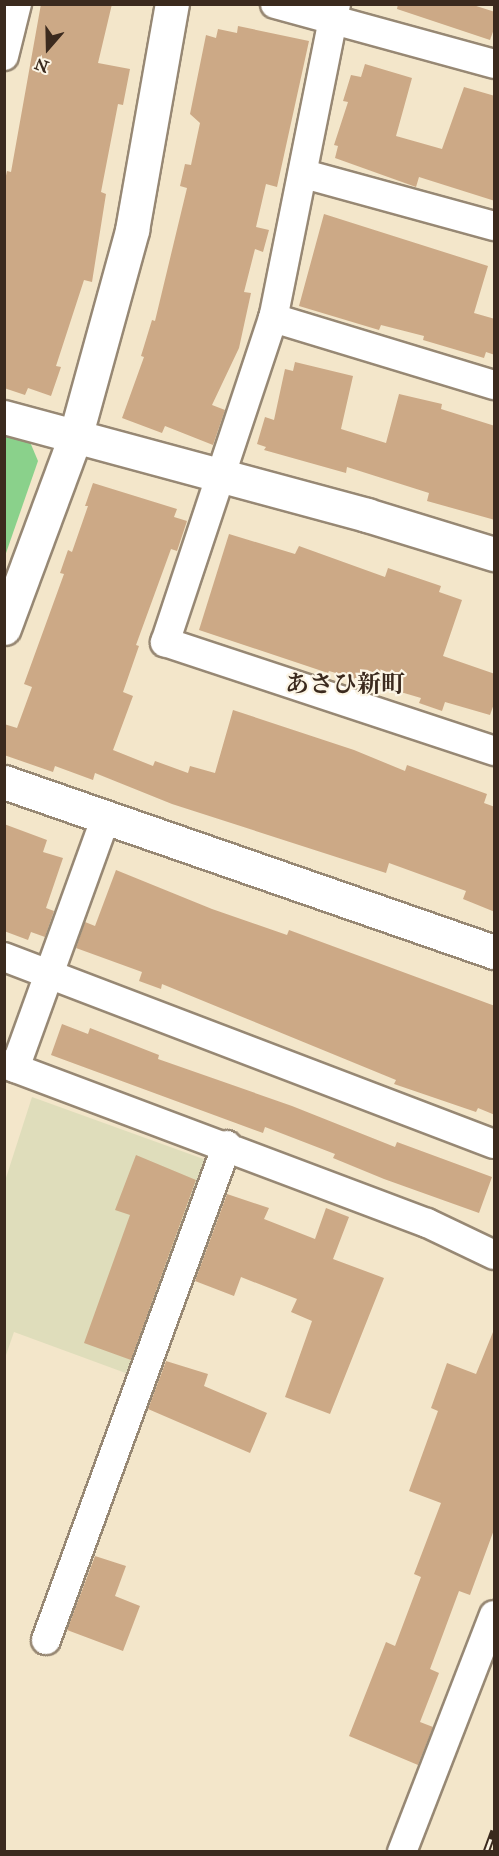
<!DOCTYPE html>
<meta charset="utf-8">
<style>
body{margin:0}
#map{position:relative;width:499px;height:1856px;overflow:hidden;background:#f3e6ca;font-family:"IM FELL Great Primer","Noto Serif JP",serif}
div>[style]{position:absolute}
.built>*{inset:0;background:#dfddbb}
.green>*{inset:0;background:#8ad18b}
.building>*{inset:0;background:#cca986}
.roads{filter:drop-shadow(2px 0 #978874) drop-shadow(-2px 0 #978874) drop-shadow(0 2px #978874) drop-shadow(0 -2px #978874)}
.street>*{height:28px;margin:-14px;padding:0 14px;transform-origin:14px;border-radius:14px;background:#fff}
.secondary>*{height:33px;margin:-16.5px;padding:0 16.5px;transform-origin:16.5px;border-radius:16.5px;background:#fff}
.rail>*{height:7px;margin-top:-3.5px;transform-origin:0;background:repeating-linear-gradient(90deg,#fcf5e5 0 14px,#3b2a1e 0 28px);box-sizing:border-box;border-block:2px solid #3b2a1e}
span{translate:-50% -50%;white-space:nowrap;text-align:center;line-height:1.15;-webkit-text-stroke:4.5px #fcf5e5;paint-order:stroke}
.quarter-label{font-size:24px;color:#3b2a1e;font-weight:700}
.frame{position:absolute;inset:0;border:6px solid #3b2a1e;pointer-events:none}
.north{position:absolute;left:18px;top:18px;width:60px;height:60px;-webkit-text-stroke:4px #fcf5e5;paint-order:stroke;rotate:200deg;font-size:16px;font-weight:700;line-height:24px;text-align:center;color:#3b2a1e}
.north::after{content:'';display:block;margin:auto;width:21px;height:27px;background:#3b2a1e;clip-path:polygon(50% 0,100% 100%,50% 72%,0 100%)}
</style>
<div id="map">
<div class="built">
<div style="clip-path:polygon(32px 1097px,209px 1161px,131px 1375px,14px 1332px,5px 1358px,5px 1181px)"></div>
</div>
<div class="green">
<div style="clip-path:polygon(5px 435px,30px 442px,38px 461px,5px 556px)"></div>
</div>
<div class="building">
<div style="clip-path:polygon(41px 4px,112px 4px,98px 63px,130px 69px,123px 105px,118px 104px,101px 192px,106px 194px,92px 282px,84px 280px,56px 366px,61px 367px,51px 396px,28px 388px,25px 395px,4px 388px,4px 185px,7px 171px,11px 172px)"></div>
<div style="clip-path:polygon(398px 4px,470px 4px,495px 12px,495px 26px,490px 40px,397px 9px)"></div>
<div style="clip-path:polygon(238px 26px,309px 41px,277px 187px,266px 184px,256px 227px,269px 230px,263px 252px,255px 249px,244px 292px,251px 293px,239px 348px,212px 405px,225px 410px,213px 445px,165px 426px,162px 433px,122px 418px,144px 357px,141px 356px,152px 320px,155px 321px,187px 188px,180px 186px,185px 164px,191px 165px,200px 123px,190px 114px,206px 35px,216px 38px,218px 29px,237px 33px)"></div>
<div style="clip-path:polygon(365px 64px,412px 78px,396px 136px,442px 149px,464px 87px,495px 96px,495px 201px,419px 177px,416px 187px,335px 158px,338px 146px,334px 145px,348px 102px,343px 101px,351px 75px,361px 77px)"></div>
<div style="clip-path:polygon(324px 214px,488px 266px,474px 313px,495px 319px,495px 355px,486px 352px,484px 358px,423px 340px,424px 336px,381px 325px,379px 330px,299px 306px)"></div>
<div style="clip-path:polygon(295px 362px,353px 376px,341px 429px,386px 443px,399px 394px,442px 404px,441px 409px,495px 426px,495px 520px,427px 501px,429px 493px,347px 467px,346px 473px,264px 450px,266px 447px,257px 444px,265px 417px,274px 420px,285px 369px,293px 371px)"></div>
<div style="clip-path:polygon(93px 483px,177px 509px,174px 517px,187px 521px,177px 551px,171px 549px,136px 645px,139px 646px,123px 692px,133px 696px,113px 750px,153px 766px,155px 761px,188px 773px,190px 766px,215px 773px,233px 710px,354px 750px,405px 771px,407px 765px,487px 794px,484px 803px,495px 807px,495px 912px,463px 899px,466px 891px,389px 863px,386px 873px,172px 804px,95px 773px,93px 780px,55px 766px,53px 772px,4px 755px,4px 724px,17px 728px,32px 687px,24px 684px,64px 574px,60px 573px,68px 550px,72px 552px,88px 506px,85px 506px)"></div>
<div style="clip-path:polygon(229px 534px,295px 554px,299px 546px,385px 577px,388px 568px,441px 586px,439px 592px,462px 600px,443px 656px,495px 674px,495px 701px,490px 715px,445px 702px,442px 711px,419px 703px,421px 698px,329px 671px,328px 673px,199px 630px)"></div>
<div style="clip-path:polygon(4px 824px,47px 840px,43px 852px,63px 858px,46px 908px,54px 911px,45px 937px,31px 932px,28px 940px,4px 931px)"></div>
<div style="clip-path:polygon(116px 870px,212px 909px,287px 935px,289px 930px,495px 1006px,495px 1115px,478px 1108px,476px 1112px,394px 1084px,396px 1080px,162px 984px,161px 989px,139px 981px,142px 972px,76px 948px,85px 922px,95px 926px)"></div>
<div style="clip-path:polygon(62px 1024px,88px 1034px,90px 1028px,159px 1055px,158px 1059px,292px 1106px,395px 1147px,397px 1142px,492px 1177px,479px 1213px,384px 1179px,333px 1158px,335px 1154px,265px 1127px,263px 1133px,51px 1055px)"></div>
<div style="clip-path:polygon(136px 1155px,196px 1180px,131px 1360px,84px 1343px,130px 1215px,115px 1210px)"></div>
<div style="clip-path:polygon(227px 1194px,269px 1208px,264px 1219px,315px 1239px,326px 1208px,349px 1217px,333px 1259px,384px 1278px,330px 1414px,285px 1397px,312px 1321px,291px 1312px,297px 1299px,241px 1277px,234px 1296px,195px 1281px)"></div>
<div style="clip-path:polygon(493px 1332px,495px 1527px,470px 1595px,459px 1591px,430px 1669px,439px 1673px,420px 1722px,433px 1727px,418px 1765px,349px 1736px,386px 1642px,395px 1646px,421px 1577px,414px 1574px,441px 1503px,409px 1491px,438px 1411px,431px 1408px,447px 1363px,476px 1374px)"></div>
<div style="clip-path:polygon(166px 1361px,208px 1374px,204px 1386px,267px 1413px,250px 1453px,148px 1409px)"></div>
<div style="clip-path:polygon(95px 1556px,126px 1566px,115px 1596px,140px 1606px,123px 1651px,67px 1630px)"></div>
</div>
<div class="roads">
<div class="street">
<div style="left:275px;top:4px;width:227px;rotate:15.3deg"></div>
<div style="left:336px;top:4px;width:320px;rotate:101.3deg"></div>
<div style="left:273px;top:318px;width:342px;rotate:108.4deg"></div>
<div style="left:165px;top:642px;width:347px;rotate:18.3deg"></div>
<div style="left:4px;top:56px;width:54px;rotate:-76deg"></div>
<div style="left:304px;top:174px;width:197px;rotate:15.3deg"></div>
<div style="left:273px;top:318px;width:231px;rotate:16.9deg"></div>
<div style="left:4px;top:957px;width:524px;rotate:20.89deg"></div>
<div style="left:4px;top:1064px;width:452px;rotate:20.6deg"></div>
<div style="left:427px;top:1223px;width:74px;rotate:25.5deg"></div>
<div style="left:15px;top:1068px;width:265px;rotate:-70.1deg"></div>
<div style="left:46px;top:1640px;width:527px;rotate:-69.91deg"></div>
<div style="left:402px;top:1852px;width:254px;rotate:-68.8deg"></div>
</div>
<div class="secondary">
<div style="left:4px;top:417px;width:376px;rotate:15.1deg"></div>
<div style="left:367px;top:515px;width:133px;rotate:17.1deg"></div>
<div style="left:4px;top:628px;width:207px;rotate:-69.6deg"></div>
<div style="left:76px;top:434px;width:212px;rotate:-74.6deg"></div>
<div style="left:132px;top:230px;width:230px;rotate:-80deg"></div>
<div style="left:4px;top:782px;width:519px;rotate:19.13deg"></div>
</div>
</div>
<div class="rail">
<div style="left:486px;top:1852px;width:23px;rotate:-70deg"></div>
</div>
<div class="quarter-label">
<span style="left:345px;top:685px">あさひ新町</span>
</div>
<div class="frame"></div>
<div class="north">N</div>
</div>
